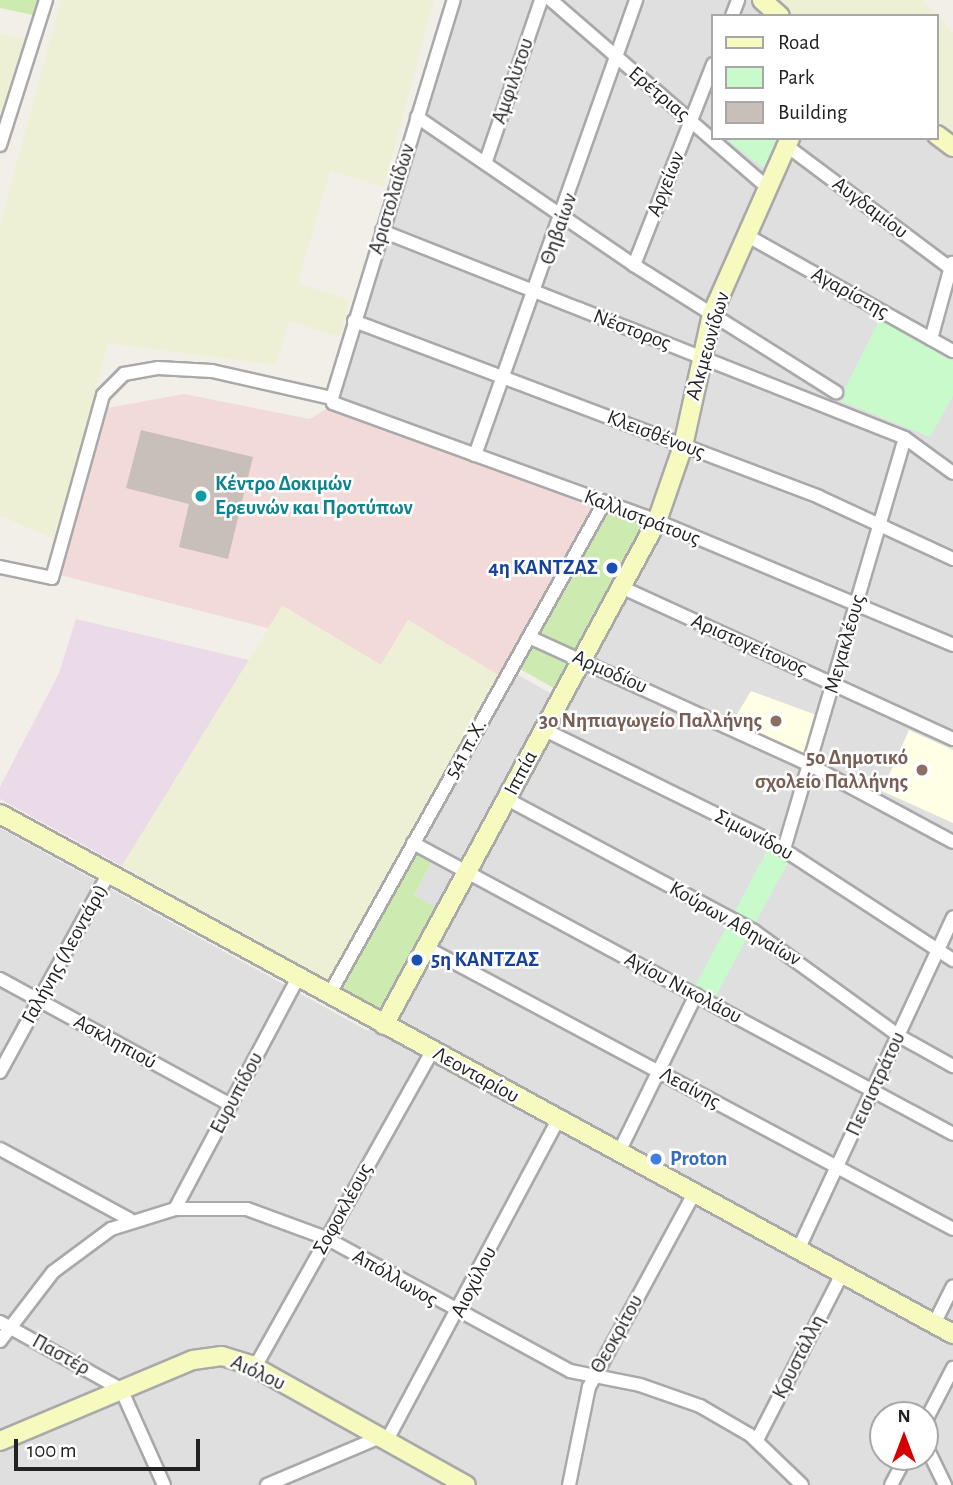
<!DOCTYPE html>
<meta charset="utf-8">
<style>
body{margin:0}
#map{position:relative;width:953px;height:1485px;overflow:hidden;background:#f2efe9;font-family:"Alegreya Sans",sans-serif}
div>[style]{position:absolute}
.residential>*{inset:0;background:#e0dfdf}
.commercial>*{inset:0;background:#f2dad9}
.industrial>*{inset:0;background:#ebdbe8}
.education>*{inset:0;background:#ffffe5}
.farmland>*{inset:0;background:#eef0d5}
.grass>*{inset:0;background:#cdebb0}
.park>*{inset:0;background:#c8facc}
.building>*{inset:0;background:#c7bfb8}
.roads{filter:drop-shadow(2px 0 #a9a9a9) drop-shadow(-2px 0 #a9a9a9) drop-shadow(0 2px #a9a9a9) drop-shadow(0 -2px #a9a9a9)}
.street>*{height:12px;margin:-6px;padding:0 6px;transform-origin:6px;border-radius:6px;background:#fff}
.secondary>*{height:18px;margin:-9px;padding:0 9px;transform-origin:9px;border-radius:9px;background:#f7fabf}
.dots>*{width:19px;height:19px;translate:-50% -50%;box-sizing:border-box;border:4px solid #fff;border-radius:50%}
span{translate:-50% -50%;white-space:nowrap;text-align:center;line-height:1.15;-webkit-text-stroke:5px #fff;paint-order:stroke}
.street-label{font-size:21px;color:#222}
.culture-label{font-size:21px;color:#0d838f;font-weight:700}
.left{translate:0 -50%;text-align:left}
.transit-label{font-size:21px;color:#164399;font-weight:700}
.right{translate:-100% -50%;text-align:right}
.education-label{font-size:21px;color:#785e54;font-weight:700}
.shop-label{font-size:21px;color:#366cbe;font-weight:700}
.legend{position:absolute;left:711px;top:14px;width:228px;height:126px;box-sizing:border-box;background:#fff;border:2px solid #a7a7a7;margin:0;padding:9px 12px;list-style:none;font-size:21px;color:#222}
.legend li{display:flex;align-items:center;gap:14px;height:35px}
.legend b{width:35px;border:2px solid #a7a7a7}
.north{position:absolute;left:869px;top:1401px;width:70px;height:70px;box-sizing:border-box;background:#fff;border:2px solid #a7a7a7;border-radius:50%;rotate:0deg;font-size:19px;font-weight:700;line-height:28px;text-align:center;color:#222}
.north::after{content:'';display:block;margin:auto;width:24px;height:32px;background:#d40000;clip-path:polygon(50% 0,100% 100%,50% 72%,0 100%)}
.scale{position:absolute;left:14px;top:1439px;width:186px;height:32px;box-sizing:border-box;border:4px solid #222;border-top:0;padding-left:9px;font-size:21px;line-height:24px;white-space:nowrap;color:#222;-webkit-text-stroke:5px #fff;paint-order:stroke}
</style>
<div id="map">
<div class="residential">
<div style="clip-path:polygon(evenodd,457px 0,767px 0,785px 16px,713px 16px,713px 138px,937px 138px,953px 145px,953px 1485px,0 1485px,0 828px,368px 1031px,436px 908px,414px 895px,434px 858px,405px 842px,498px 675px,511px 671px,568px 703px,665px 521px,332px 399px,457px 0,883px 1415px,925px 1415px,925px 1457px,883px 1457px,883px 1415px)"></div>
</div>
<div class="commercial">
<div style="clip-path:polygon(184px 394px,310px 419px,331px 406px,597px 503px,498px 675px,408px 620px,381px 665px,283px 606px,268px 628px,48px 572px,91px 411px)"></div>
</div>
<div class="industrial">
<div style="clip-path:polygon(76px 619px,249px 660px,122px 866px,0 799px,0 787px,59px 673px)"></div>
</div>
<div class="education">
<div style="clip-path:polygon(751px 691px,819px 716px,808px 760px,730px 726px)"></div>
<div style="clip-path:polygon(909px 730px,953px 750px,953px 823px,882px 791px)"></div>
</div>
<div class="farmland">
<div style="clip-path:polygon(61px 0,434px 0,384px 187px,330px 171px,298px 283px,350px 300px,339px 337px,289px 321px,276px 365px,108px 343px,57px 540px,0 516px,0 225px)"></div>
<div style="clip-path:polygon(767px 0,923px 0,953px 33px,953px 145px,937px 133px,937px 16px,785px 16px)"></div>
<div style="clip-path:polygon(0 33px,24px 39px,0 124px)"></div>
<div style="clip-path:polygon(282px 606px,381px 665px,408px 620px,498px 675px,328px 981px,122px 866px)"></div>
</div>
<div class="grass">
<div style="clip-path:polygon(0 0,39px 0,33px 15px,0 8px)"></div>
<div style="clip-path:polygon(606px 512px,647px 525px,559px 691px,520px 669px)"></div>
<div style="clip-path:polygon(405px 842px,434px 858px,414px 895px,437px 908px,378px 1012px,331px 982px)"></div>
</div>
<div class="park">
<div style="clip-path:polygon(725px 138px,783px 138px,769px 172px)"></div>
<div style="clip-path:polygon(880px 319px,953px 361px,953px 396px,930px 437px,839px 400px)"></div>
<div style="clip-path:polygon(769px 847px,790px 859px,715px 997px,695px 986px)"></div>
</div>
<div class="building">
<div style="clip-path:polygon(141px 430px,253px 457px,228px 559px,179px 547px,189px 504px,126px 488px)"></div>
</div>
<div class="roads">
<div class="street">
<div style="left:551px;top:0;width:286px;rotate:40.9deg"></div>
<div style="left:732px;top:16px;width:17px;rotate:-69deg"></div>
<div style="left:417px;top:117px;width:263px;rotate:34.3deg"></div>
<div style="left:634px;top:265px;width:239px;rotate:32.2deg"></div>
<div style="left:0;top:145px;width:152px;rotate:-72.4deg"></div>
<div style="left:787px;top:146px;width:207px;rotate:36.8deg"></div>
<div style="left:486px;top:161px;width:170px;rotate:-71.1deg"></div>
<div style="left:382px;top:231px;width:562px;rotate:21.59deg"></div>
<div style="left:905px;top:438px;width:59px;rotate:36.1deg"></div>
<div style="left:746px;top:235px;width:237px;rotate:29.3deg"></div>
<div style="left:634px;top:265px;width:216px;rotate:-68.5deg"></div>
<div style="left:354px;top:321px;width:497px;rotate:20.7deg"></div>
<div style="left:819px;top:497px;width:148px;rotate:24.8deg"></div>
<div style="left:931px;top:339px;width:79px;rotate:-74.6deg"></div>
<div style="left:332px;top:398px;width:5px;rotate:79deg"></div>
<div style="left:333px;top:403px;width:345px;rotate:20deg"></div>
<div style="left:657px;top:521px;width:321px;rotate:22.7deg"></div>
<div style="left:332px;top:398px;width:416px;rotate:-73deg"></div>
<div style="left:475px;top:455px;width:483px;rotate:-70.5deg"></div>
<div style="left:0;top:567px;width:53px;rotate:11.9deg"></div>
<div style="left:52px;top:578px;width:190px;rotate:-74.4deg"></div>
<div style="left:103px;top:395px;width:30px;rotate:-45deg"></div>
<div style="left:124px;top:374px;width:35px;rotate:-10deg"></div>
<div style="left:158px;top:368px;width:54px;rotate:3.2deg"></div>
<div style="left:212px;top:371px;width:123px;rotate:12.7deg"></div>
<div style="left:621px;top:587px;width:365px;rotate:24.6deg"></div>
<div style="left:529px;top:637px;width:309px;rotate:24.5deg"></div>
<div style="left:810px;top:765px;width:162px;rotate:28.3deg"></div>
<div style="left:545px;top:730px;width:250px;rotate:26.2deg"></div>
<div style="left:769px;top:840px;width:220px;rotate:33.1deg"></div>
<div style="left:507px;top:799px;width:280px;rotate:28.1deg"></div>
<div style="left:754px;top:931px;width:179px;rotate:35.9deg"></div>
<div style="left:899px;top:1036px;width:62px;rotate:29.1deg"></div>
<div style="left:413px;top:843px;width:613px;rotate:28.32deg"></div>
<div style="left:784px;top:849px;width:428px;rotate:-73.6deg"></div>
<div style="left:427px;top:948px;width:596px;rotate:28.11deg"></div>
<div style="left:0;top:979px;width:263px;rotate:28.6deg"></div>
<div style="left:329px;top:995px;width:564px;rotate:-60.8deg"></div>
<div style="left:0;top:1072px;width:227px;rotate:-61.3deg"></div>
<div style="left:0;top:1149px;width:147px;rotate:28.5deg"></div>
<div style="left:619px;top:1152px;width:175px;rotate:-63.9deg"></div>
<div style="left:175px;top:1209px;width:262px;rotate:-62deg"></div>
<div style="left:798px;top:1250px;width:367px;rotate:-65deg"></div>
<div style="left:0;top:1322px;width:138px;rotate:29deg"></div>
<div style="left:121px;top:1389px;width:105px;rotate:65.9deg"></div>
<div style="left:934px;top:1324px;width:42px;rotate:-63.4deg"></div>
<div style="left:0;top:1341px;width:87px;rotate:-52.5deg"></div>
<div style="left:53px;top:1272px;width:72px;rotate:-36.6deg"></div>
<div style="left:111px;top:1229px;width:67px;rotate:-17.4deg"></div>
<div style="left:175px;top:1209px;width:72px"></div>
<div style="left:247px;top:1209px;width:84px;rotate:20.2deg"></div>
<div style="left:326px;top:1238px;width:278px;rotate:28.6deg"></div>
<div style="left:570px;top:1371px;width:71px;rotate:11.3deg"></div>
<div style="left:640px;top:1385px;width:64px;rotate:19.3deg"></div>
<div style="left:700px;top:1406px;width:58px;rotate:30.1deg"></div>
<div style="left:750px;top:1435px;width:72px;rotate:43.9deg"></div>
<div style="left:255px;top:1367px;width:362px;rotate:-60.7deg"></div>
<div style="left:925px;top:1422px;width:61px;rotate:-62.6deg"></div>
<div style="left:757px;top:1440px;width:186px;rotate:-62.9deg"></div>
<div style="left:386px;top:1442px;width:365px;rotate:-61.9deg"></div>
<div style="left:925px;top:1444px;width:46px;rotate:64deg"></div>
<div style="left:267px;top:1485px;width:121px;rotate:-22.9deg"></div>
<div style="left:569px;top:1485px;width:100px;rotate:-78.5deg"></div>
<div style="left:589px;top:1387px;width:220px;rotate:-61.5deg"></div>
<div style="left:891px;top:1485px;width:32px;rotate:-62deg"></div>
</div>
<div class="secondary">
<div style="left:762px;top:0;width:24px;rotate:42deg"></div>
<div style="left:937px;top:135px;width:20px;rotate:37deg"></div>
<div style="left:0;top:814px;width:1086px;rotate:28.62deg"></div>
<div style="left:384px;top:1025px;width:573px;rotate:-61.56deg"></div>
<div style="left:657px;top:521px;width:79px;rotate:-70.9deg"></div>
<div style="left:683px;top:446px;width:135px;rotate:-77.6deg"></div>
<div style="left:712px;top:314px;width:193px;rotate:-66.1deg"></div>
<div style="left:0;top:1441px;width:209px;rotate:-22.8deg"></div>
<div style="left:193px;top:1360px;width:29px;rotate:-8deg"></div>
<div style="left:222px;top:1356px;width:30px;rotate:17deg"></div>
<div style="left:251px;top:1365px;width:246px;rotate:29.2deg"></div>
</div>
</div>
<div class="dots">
<div style="left:201px;top:496px;background:#0f9aa8"></div>
<div style="left:612px;top:568px;background:#1a4fb4"></div>
<div style="left:776px;top:721px;background:#8d6e63"></div>
<div style="left:922px;top:770px;background:#8d6e63"></div>
<div style="left:417px;top:960px;background:#1a4fb4"></div>
<div style="left:656px;top:1159px;background:#3f7fe0"></div>
</div>
<div class="street-label">
<span style="left:513px;top:81px;rotate:-71deg">Αμφιλύτου</span>
<span style="left:659px;top:94px;rotate:40deg">Ερέτριας</span>
<span style="left:666px;top:184px;rotate:-68deg">Αργείων</span>
<span style="left:392px;top:199px;rotate:-73deg">Αριστολαίδων</span>
<span style="left:870px;top:208px;rotate:37deg">Αυγδαμίου</span>
<span style="left:559px;top:229px;rotate:-71deg">Θηβαίων</span>
<span style="left:850px;top:293px;rotate:29deg">Αγαρίστης</span>
<span style="left:632px;top:330px;rotate:21deg">Νέστορος</span>
<span style="left:708px;top:346px;rotate:-74deg">Αλκμεωνίδων</span>
<span style="left:656px;top:435px;rotate:21deg">Κλεισθένους</span>
<span style="left:642px;top:518px;rotate:21deg">Καλλιστράτους</span>
<span style="left:845px;top:644px;rotate:-74deg">Μεγακλέους</span>
<span style="left:749px;top:645px;rotate:24deg">Αριστογείτονος</span>
<span style="left:610px;top:672px;rotate:24deg">Αρμοδίου</span>
<span style="left:466px;top:749px;rotate:-61deg">541 π.Χ.</span>
<span style="left:521px;top:773px;rotate:-62deg">Ιππία</span>
<span style="left:754px;top:835px;rotate:28deg">Σιμωνίδου</span>
<span style="left:735px;top:924px;rotate:30deg">Κούρων Αθηναίων</span>
<span style="left:65px;top:954px;rotate:-61deg">Γαλήνης (Λεοντάρι)</span>
<span style="left:683px;top:988px;rotate:28deg">Αγίου Νικολάου</span>
<span style="left:115px;top:1042px;rotate:29deg">Ασκληπιού</span>
<span style="left:476px;top:1075px;rotate:29deg">Λεονταρίου</span>
<span style="left:876px;top:1084px;rotate:-65deg">Πεισιστράτου</span>
<span style="left:690px;top:1088px;rotate:28deg">Λεαίνης</span>
<span style="left:237px;top:1093px;rotate:-62deg">Ευρυπίδου</span>
<span style="left:343px;top:1209px;rotate:-61deg">Σοφοκλέους</span>
<span style="left:395px;top:1278px;rotate:30deg">Απόλλωνος</span>
<span style="left:474px;top:1282px;rotate:-63deg">Αιοχύλου</span>
<span style="left:617px;top:1334px;rotate:-61deg">Θεοκρίτου</span>
<span style="left:61px;top:1355px;rotate:29deg">Παστέρ</span>
<span style="left:799px;top:1357px;rotate:-63deg">Κρυστάλλη</span>
<span style="left:258px;top:1373px;rotate:25deg">Αιόλου</span>
</div>
<div class="culture-label">
<span class="left" style="left:215px;top:496px">Κέντρο Δοκιμών<br>Ερευνών και Προτύπων</span>
</div>
<div class="transit-label">
<span class="right" style="left:598px;top:568px">4η ΚΑΝΤΖΑΣ</span>
<span class="left" style="left:431px;top:960px">5η ΚΑΝΤΖΑΣ</span>
</div>
<div class="education-label">
<span class="right" style="left:762px;top:721px">3ο Νηπιαγωγείο Παλλήνης</span>
<span class="right" style="left:908px;top:770px">5o Δημοτικό<br>σχολείο Παλλήνης</span>
</div>
<div class="shop-label">
<span class="left" style="left:670px;top:1159px">Proton</span>
</div>
<ul class="legend">
<li><b style="height:9px;background:#f7fabf"></b>Road</li>
<li><b style="height:19px;background:#c8facc"></b>Park</li>
<li><b style="height:19px;background:#c7bfb8"></b>Building</li>
</ul>
<div class="north">N</div>
<div class="scale">100 m</div>
</div>
